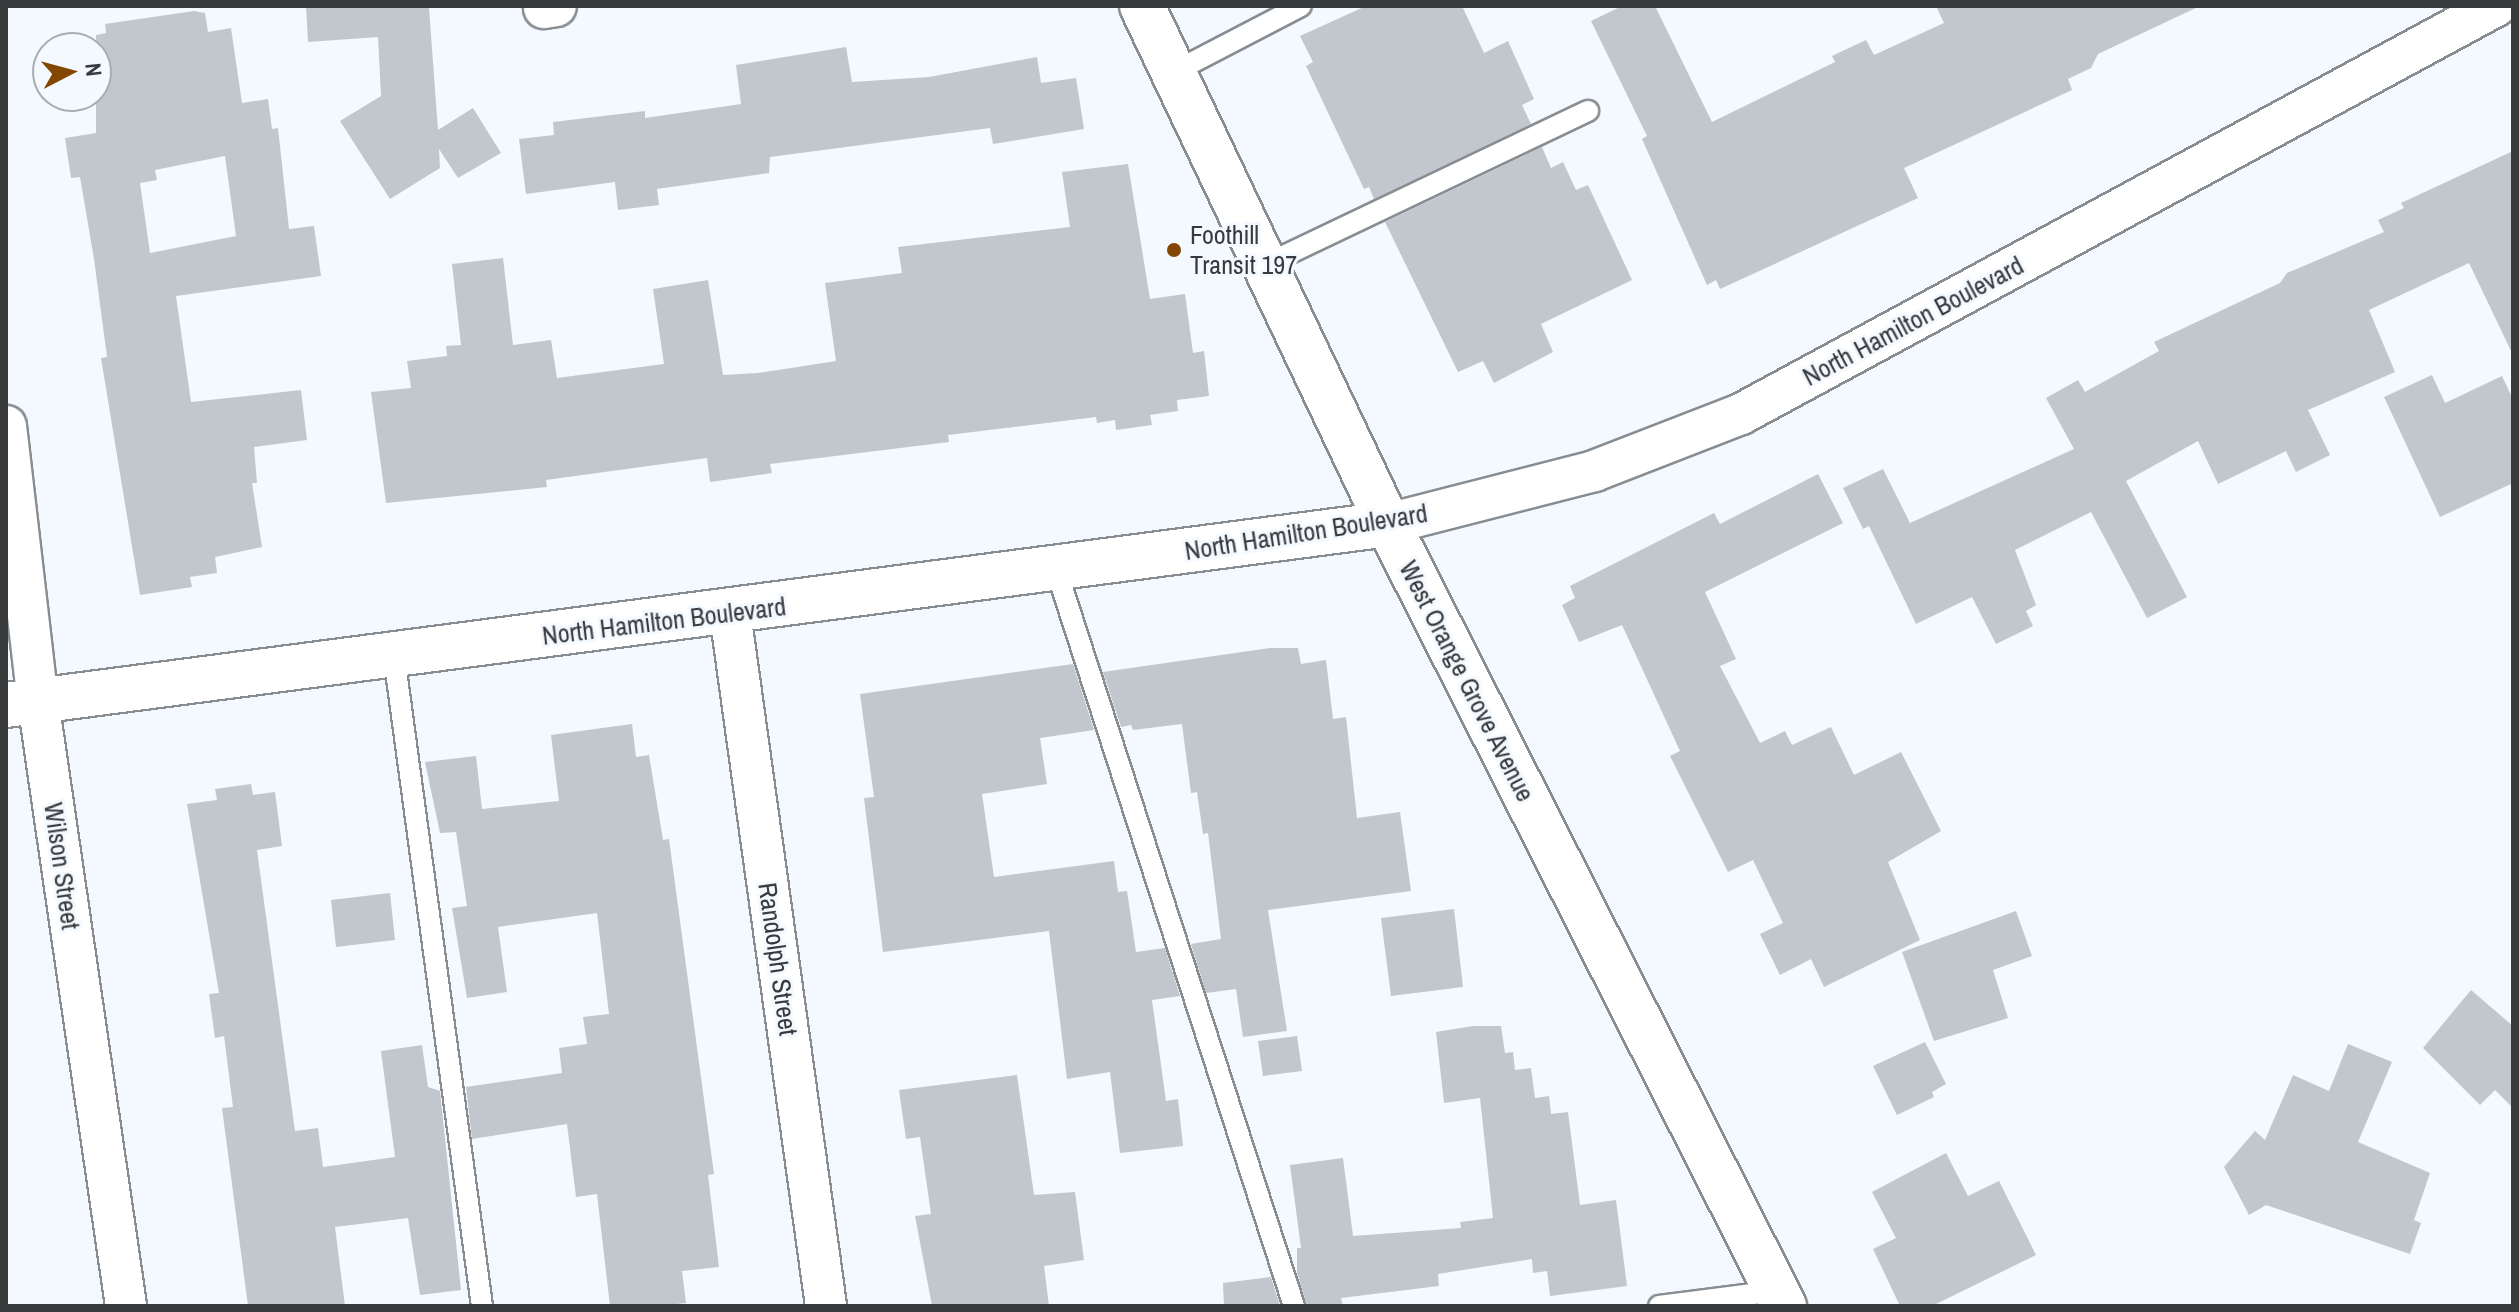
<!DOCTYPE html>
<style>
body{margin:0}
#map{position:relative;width:2519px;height:1312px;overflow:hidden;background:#f3f9fe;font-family:"Archivo Narrow",sans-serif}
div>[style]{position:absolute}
.building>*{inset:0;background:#c1c7cc}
.roads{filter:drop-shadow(2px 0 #878d91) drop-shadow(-2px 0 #878d91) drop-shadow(0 2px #878d91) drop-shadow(0 -2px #878d91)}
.service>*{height:20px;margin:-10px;padding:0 10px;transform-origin:10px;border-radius:10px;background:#fff}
.minor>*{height:40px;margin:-20px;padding:0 20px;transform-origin:20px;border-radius:20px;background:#fff}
.tertiary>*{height:44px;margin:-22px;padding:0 22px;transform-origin:22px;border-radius:22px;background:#fff}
.dots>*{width:22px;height:22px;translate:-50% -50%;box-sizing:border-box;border:4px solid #f3f9fe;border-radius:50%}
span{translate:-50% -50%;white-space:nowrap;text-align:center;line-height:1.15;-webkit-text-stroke:6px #f3f9fe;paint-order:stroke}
.poi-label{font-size:26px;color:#383a3c}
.left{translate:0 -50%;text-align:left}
.street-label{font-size:26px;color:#383a3c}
.frame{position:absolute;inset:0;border:8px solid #383a3c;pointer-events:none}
.north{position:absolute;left:32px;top:32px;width:80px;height:80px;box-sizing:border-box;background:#f3f9fe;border:2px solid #a8adb0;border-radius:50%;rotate:84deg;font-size:22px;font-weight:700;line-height:32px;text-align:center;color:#383a3c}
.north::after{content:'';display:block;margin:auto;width:28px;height:36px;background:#834702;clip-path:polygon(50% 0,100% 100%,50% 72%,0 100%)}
</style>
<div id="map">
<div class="building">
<div style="clip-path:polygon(306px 6px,429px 8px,438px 130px,473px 108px,501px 153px,458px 178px,439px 149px,440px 168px,390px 199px,340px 121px,381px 96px,378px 37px,308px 42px)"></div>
<div style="clip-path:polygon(1366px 6px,1462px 6px,1484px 53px,1508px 41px,1534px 99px,1522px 105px,1531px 124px,1374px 199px,1369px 187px,1364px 189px,1306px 66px,1313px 62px,1300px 36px)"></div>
<div style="clip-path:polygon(1622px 6px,1655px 6px,1712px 122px,1835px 62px,1832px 56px,1866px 40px,1874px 55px,1944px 23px,1936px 6px,2200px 6px,2098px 54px,2091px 68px,2068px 79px,2072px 90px,1904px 168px,1918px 198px,1720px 289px,1716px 280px,1707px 285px,1642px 139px,1647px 136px,1591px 21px)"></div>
<div style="clip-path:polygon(evenodd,194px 11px,205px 13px,208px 32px,231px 28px,242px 103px,268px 99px,272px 129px,278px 128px,289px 229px,314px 226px,321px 276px,176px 296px,191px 402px,301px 390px,307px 440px,254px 447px,257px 483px,252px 483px,262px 547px,215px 557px,217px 573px,190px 577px,192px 587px,140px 595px,101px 358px,107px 357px,94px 259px,80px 177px,71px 178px,65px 138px,96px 133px,96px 35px,106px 33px,105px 24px,194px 11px,225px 156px,236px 236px,150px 253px,140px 183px,157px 180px,155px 170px,225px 156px)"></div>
<div style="clip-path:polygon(846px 47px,852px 82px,929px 77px,1037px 57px,1041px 83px,1076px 78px,1084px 129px,993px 144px,990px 128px,770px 157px,769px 173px,657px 189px,659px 205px,618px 210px,615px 182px,526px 194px,519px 139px,554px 135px,553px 122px,645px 111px,645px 118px,741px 104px,736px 65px)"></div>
<div style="clip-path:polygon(1542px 147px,1551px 168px,1563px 162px,1576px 190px,1588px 185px,1632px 280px,1541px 324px,1553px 352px,1494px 383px,1483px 361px,1458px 372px,1385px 222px)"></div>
<div style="clip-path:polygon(2513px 151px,2513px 355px,2469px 263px,2369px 310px,2395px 372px,2308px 410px,2330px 455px,2296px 472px,2286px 451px,2218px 484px,2198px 441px,2126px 481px,2187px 597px,2147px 618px,2091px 512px,2015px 550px,2036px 605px,2026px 611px,2033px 626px,1996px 644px,1972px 597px,1916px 624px,1869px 526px,1863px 529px,1843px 488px,1883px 469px,1910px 523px,2074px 449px,2046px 398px,2078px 380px,2085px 392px,2159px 351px,2154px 342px,2280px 283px,2287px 273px,2384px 232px,2378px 220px,2404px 208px,2401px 203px)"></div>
<div style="clip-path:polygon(1128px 164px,1150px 299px,1185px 294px,1193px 353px,1204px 351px,1209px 396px,1177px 400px,1178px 411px,1150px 415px,1152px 425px,1116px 430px,1115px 420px,1097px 423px,1096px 417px,948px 435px,949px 442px,770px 464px,772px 473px,710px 482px,707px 458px,546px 480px,547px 487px,386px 503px,371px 392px,411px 388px,407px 361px,447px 356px,446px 346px,461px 345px,452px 264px,503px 258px,513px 345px,551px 340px,557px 378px,664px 364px,653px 289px,708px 280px,723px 375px,758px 373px,836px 361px,825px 283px,902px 273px,898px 247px,1070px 227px,1062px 172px)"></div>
<div style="clip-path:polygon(2432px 375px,2445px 403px,2502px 376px,2513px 399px,2513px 483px,2440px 517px,2384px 397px)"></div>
<div style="clip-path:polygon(1818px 474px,1843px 523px,1705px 592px,1736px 659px,1720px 666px,1760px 743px,1785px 731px,1792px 745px,1831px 727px,1854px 775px,1901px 752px,1941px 831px,1888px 862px,1920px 940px,1824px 987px,1811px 959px,1780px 975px,1760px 934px,1783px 923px,1753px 860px,1728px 872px,1670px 756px,1680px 751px,1622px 625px,1579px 642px,1562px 605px,1575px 598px,1570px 586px,1714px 513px,1720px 524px)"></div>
<div style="clip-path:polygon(1270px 648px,1298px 648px,1301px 664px,1326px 660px,1333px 719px,1346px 717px,1357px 818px,1400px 812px,1411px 891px,1268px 910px,1287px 1031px,1243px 1037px,1236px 989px,1206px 993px,1191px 944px,1221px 939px,1208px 833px,1203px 834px,1197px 792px,1191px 793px,1182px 724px,1133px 730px,1131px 725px,1121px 727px,1103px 672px)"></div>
<div style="clip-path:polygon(1073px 664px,1094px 730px,1040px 738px,1047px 784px,982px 794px,994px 877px,1114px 861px,1118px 892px,1127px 891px,1136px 952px,1165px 948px,1180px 996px,1152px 1000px,1166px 1101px,1178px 1099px,1183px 1146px,1120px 1153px,1110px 1072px,1067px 1079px,1049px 931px,883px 952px,864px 798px,874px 797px,860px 694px)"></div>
<div style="clip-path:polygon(632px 724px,636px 757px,649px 755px,663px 840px,669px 839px,714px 1174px,708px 1175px,719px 1267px,682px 1271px,686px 1303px,658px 1306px,610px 1306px,597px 1194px,576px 1197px,567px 1124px,472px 1139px,466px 1087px,562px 1073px,559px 1048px,587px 1044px,583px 1017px,609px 1014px,597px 913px,498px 927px,507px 992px,467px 998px,452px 908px,467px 906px,456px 832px,440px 833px,425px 762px,476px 756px,482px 809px,559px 801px,551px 735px)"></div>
<div style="clip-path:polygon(251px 784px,253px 795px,275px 792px,282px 846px,257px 850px,295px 1131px,318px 1128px,323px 1167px,395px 1157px,381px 1051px,422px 1045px,428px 1087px,440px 1091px,461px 1290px,420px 1295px,408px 1218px,335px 1227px,345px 1306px,248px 1306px,222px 1108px,233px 1107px,224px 1036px,215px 1038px,209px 994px,219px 993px,187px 804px,217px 800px,215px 789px)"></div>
<div style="clip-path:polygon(390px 893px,395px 940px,336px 947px,331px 900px)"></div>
<div style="clip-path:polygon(1454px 909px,1463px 987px,1391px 996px,1381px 918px)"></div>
<div style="clip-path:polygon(2016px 911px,2032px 956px,1993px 970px,2008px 1018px,1934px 1041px,1902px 952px)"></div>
<div style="clip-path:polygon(2471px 990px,2513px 1026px,2513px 1108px,2495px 1090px,2480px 1105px,2423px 1048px)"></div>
<div style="clip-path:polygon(1473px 1026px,1501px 1026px,1505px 1053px,1513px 1052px,1515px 1070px,1531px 1068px,1535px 1098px,1549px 1096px,1551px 1114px,1568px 1112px,1580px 1205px,1616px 1200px,1627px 1286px,1550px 1296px,1547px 1271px,1533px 1273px,1532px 1259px,1438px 1274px,1439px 1286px,1341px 1298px,1343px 1306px,1307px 1306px,1297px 1273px,1297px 1248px,1301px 1248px,1290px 1165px,1343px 1158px,1353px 1236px,1461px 1228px,1460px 1222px,1493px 1218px,1480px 1098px,1444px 1103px,1436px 1032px)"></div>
<div style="clip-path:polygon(1297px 1036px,1302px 1071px,1263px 1076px,1258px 1041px)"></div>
<div style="clip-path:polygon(1925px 1042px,1946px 1084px,1932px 1092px,1934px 1097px,1897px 1115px,1873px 1066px)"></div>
<div style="clip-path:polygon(2348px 1044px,2392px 1062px,2358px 1142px,2430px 1173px,2414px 1220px,2421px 1223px,2410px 1254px,2266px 1205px,2249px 1215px,2224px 1167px,2255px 1131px,2265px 1140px,2293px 1075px,2329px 1091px)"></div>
<div style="clip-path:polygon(1017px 1075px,1034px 1195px,1075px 1192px,1084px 1260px,1044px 1266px,1049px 1306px,932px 1306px,915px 1216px,931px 1214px,920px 1137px,906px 1139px,899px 1090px)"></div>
<div style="clip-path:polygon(1946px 1153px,1968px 1196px,1999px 1181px,2036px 1255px,1932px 1306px,1900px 1306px,1873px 1249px,1896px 1238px,1872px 1192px)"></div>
<div style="clip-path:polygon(1271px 1277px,1280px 1306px,1224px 1306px,1223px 1283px)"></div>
</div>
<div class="roads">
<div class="service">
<div style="left:1174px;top:72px;width:143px;rotate:-27.5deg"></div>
<div style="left:1265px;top:265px;width:358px;rotate:-25.5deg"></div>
<div style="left:1056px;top:569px;width:774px;rotate:72.1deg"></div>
<div style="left:394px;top:656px;width:656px;rotate:82.29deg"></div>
<div style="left:1659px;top:1306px;width:118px;rotate:-7.3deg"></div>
</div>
<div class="minor">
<div style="left:544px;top:8px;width:12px;rotate:-9deg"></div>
<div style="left:6px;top:426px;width:277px;rotate:83.4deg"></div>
<div style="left:38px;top:701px;width:611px;rotate:81.72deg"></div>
<div style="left:1388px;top:524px;width:213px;rotate:-14.4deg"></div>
<div style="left:1594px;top:471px;width:158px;rotate:-21.2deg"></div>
<div style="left:1741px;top:414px;width:858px;rotate:-28.39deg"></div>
<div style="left:730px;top:613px;width:700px;rotate:82.11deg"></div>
</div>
<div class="tertiary">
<div style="left:1142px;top:6px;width:573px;rotate:64.6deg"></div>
<div style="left:1388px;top:524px;width:877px;rotate:63.14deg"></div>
<div style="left:6px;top:705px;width:1394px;rotate:-7.46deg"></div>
</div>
</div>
<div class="dots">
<div style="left:1174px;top:250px;background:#834702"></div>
</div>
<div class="poi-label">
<span class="left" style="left:1190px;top:250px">Foothill<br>Transit 197</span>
</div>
<div class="street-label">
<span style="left:1913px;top:321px;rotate:-28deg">North Hamilton Boulevard</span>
<span style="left:1306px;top:532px;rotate:-9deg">North Hamilton Boulevard</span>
<span style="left:664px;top:621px;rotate:-7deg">North Hamilton Boulevard</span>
<span style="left:1467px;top:681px;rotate:63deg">West Orange Grove Avenue</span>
<span style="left:62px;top:866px;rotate:82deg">Wilson Street</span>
<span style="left:778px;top:959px;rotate:82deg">Randolph Street</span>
</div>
<div class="frame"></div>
<div class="north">N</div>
</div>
